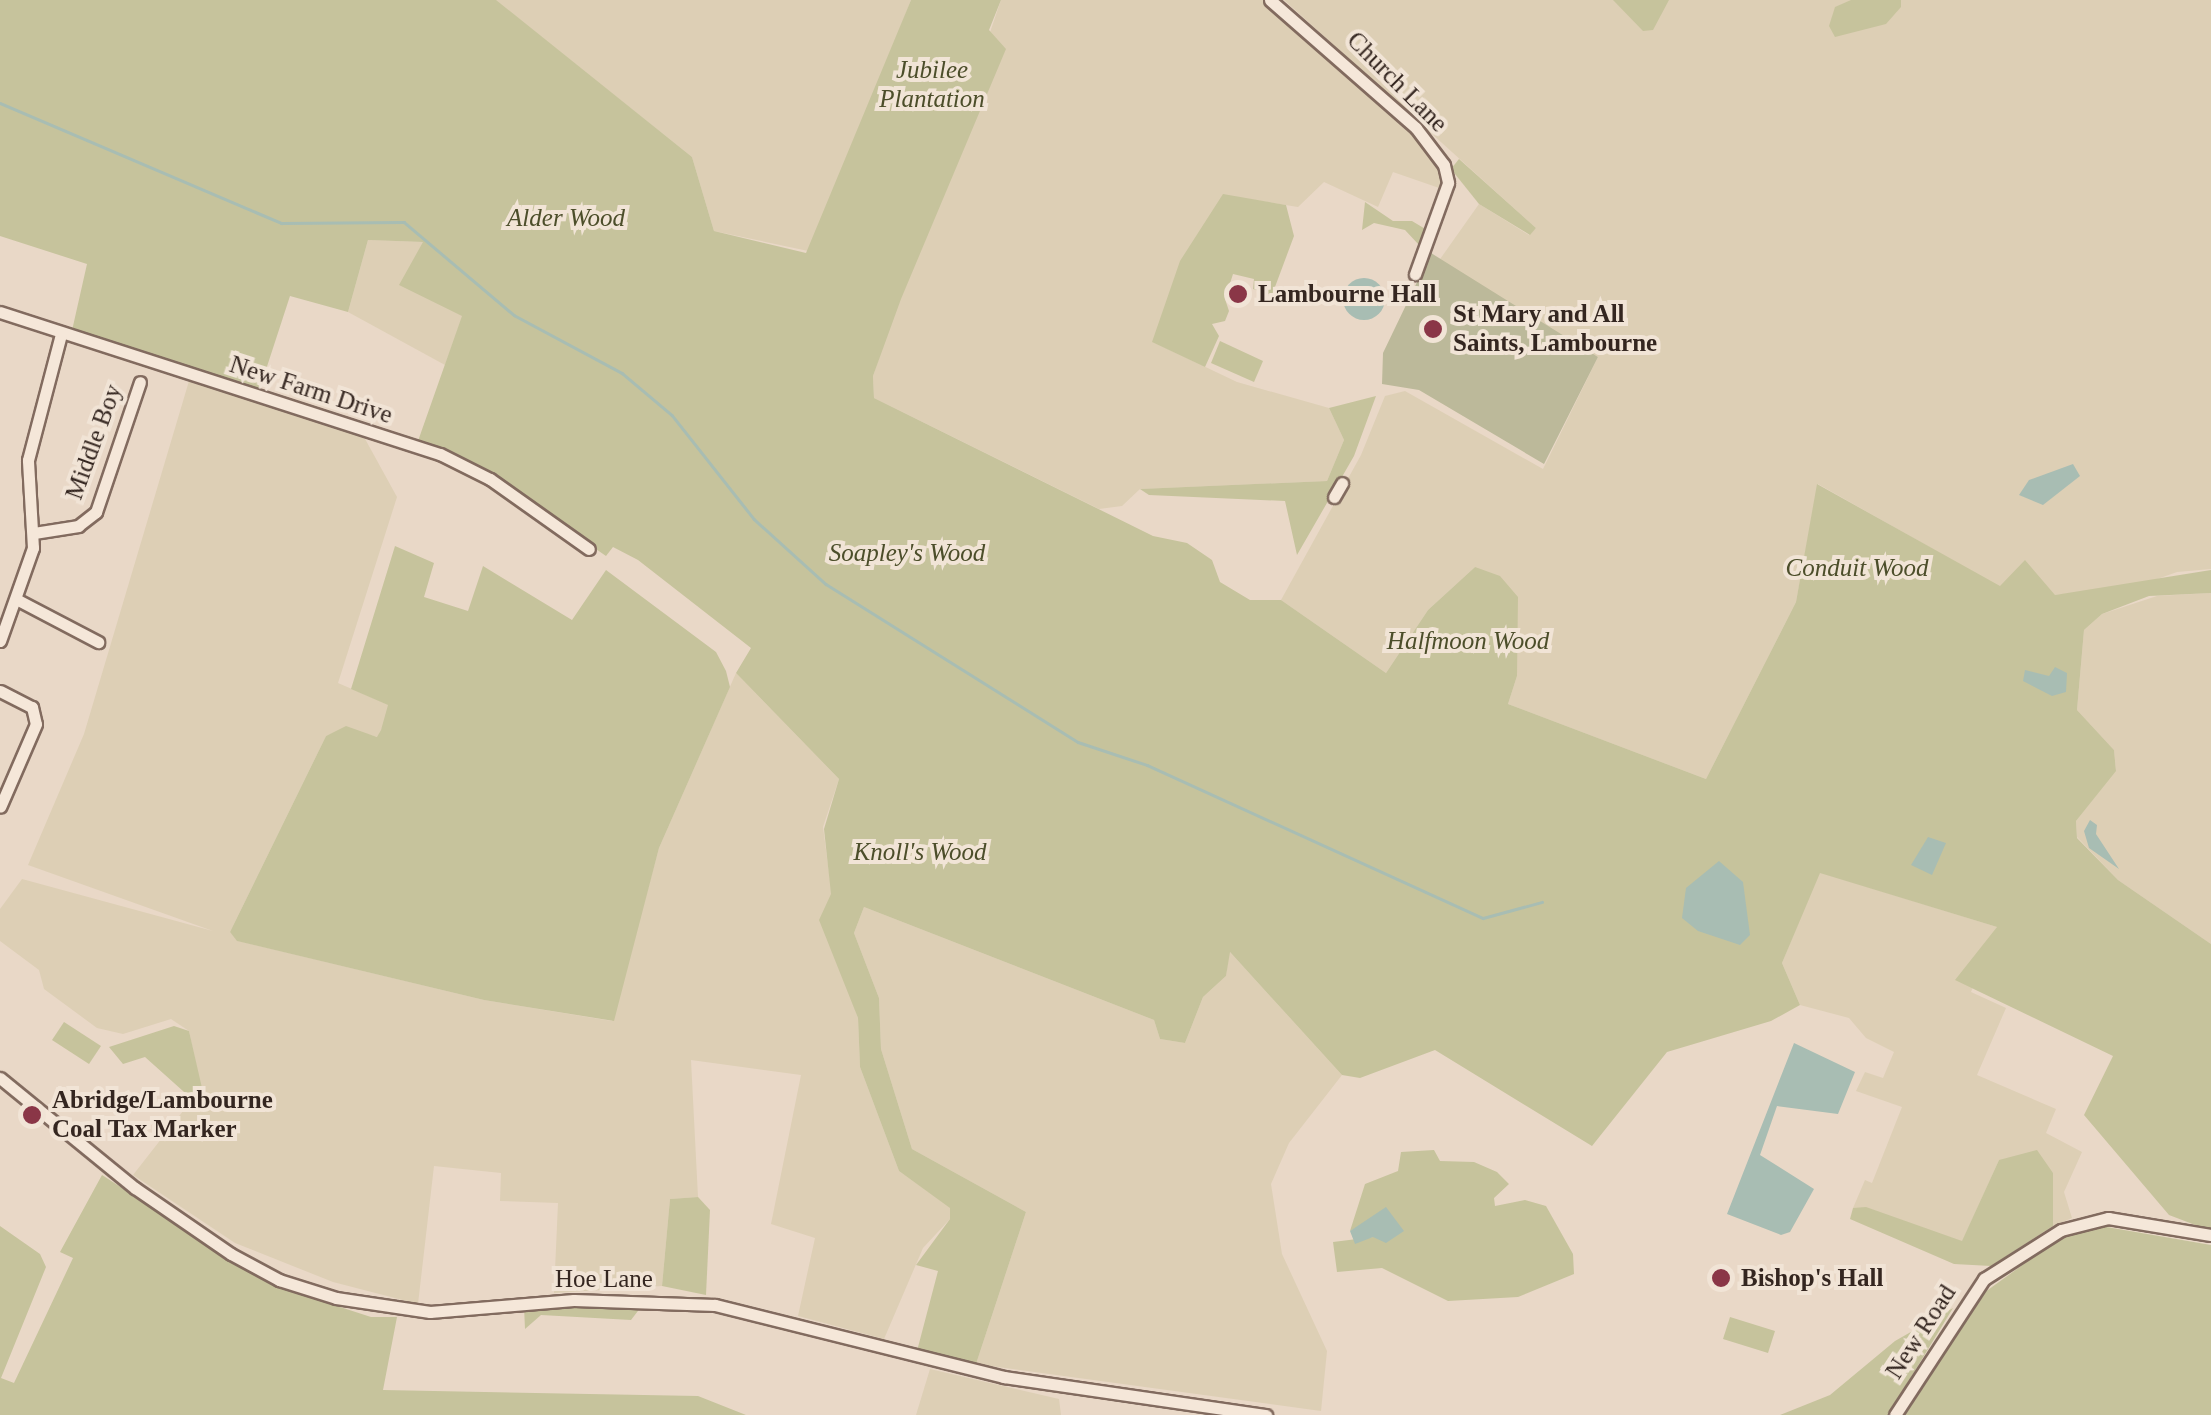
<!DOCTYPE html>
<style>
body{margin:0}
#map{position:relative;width:2211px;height:1415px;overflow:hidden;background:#e9d8c7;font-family:Georgia,serif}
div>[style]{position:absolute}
.farmland>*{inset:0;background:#ddcfb5}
.green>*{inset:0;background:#c6c39c}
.cemetery>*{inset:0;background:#bcb99a}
.water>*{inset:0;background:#a8bdb3}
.round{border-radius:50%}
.stream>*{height:2.5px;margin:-1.25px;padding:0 1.25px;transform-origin:1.25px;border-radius:1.25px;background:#a8bdb3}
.roads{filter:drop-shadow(2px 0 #826b5f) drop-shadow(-2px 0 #826b5f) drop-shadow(0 2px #826b5f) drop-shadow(0 -2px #826b5f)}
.minor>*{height:11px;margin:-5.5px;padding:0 5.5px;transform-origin:5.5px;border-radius:5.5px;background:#f5e7d9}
.dots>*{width:28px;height:28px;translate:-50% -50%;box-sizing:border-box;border:5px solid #f1e4d6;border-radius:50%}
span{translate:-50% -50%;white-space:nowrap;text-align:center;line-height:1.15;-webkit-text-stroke:8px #f1e4d6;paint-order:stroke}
.park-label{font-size:25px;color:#4c4e2a;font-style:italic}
.street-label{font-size:25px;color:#342620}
.poi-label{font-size:25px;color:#342620;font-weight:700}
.left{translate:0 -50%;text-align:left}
</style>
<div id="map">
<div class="farmland">
<div style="clip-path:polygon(495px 0,911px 0,813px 252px,714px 231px,692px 157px)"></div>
<div style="clip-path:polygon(1001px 0,1264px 0,1331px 54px,1426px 145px,1442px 173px,1442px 189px,1393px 172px,1378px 207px,1324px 182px,1298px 207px,1223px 195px,1153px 342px,1237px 382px,1329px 408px,1344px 440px,1327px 481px,1140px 489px,1122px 506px,1099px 509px,874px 398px,873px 376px)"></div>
<div style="clip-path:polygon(1284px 0,2211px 0,2211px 569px,2177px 572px,2135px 587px,2055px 595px,2000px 587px,1818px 484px,1796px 602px,1706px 779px,1508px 704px,1517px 676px,1475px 567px,1428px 610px,1386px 673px,1281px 600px,1361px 455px,1385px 396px,1405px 391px,1543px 469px,1598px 357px,1438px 262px,1479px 204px,1529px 235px,1536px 228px)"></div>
<div style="clip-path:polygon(368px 240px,423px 242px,463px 315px,445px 365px,348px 312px)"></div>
<div style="clip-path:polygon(189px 381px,364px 437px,397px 497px,338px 683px,389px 705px,385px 721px,378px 737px,345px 728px,326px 736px,230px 932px,238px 941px,484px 1000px,612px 1021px,659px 848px,736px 673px,839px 779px,823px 827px,842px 972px,858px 1018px,860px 1067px,899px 1171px,950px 1207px,950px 1219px,923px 1248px,884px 1339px,798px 1316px,815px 1238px,771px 1224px,801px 1075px,691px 1060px,698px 1197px,670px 1199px,662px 1286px,554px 1293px,558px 1203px,500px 1201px,501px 1173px,434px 1166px,418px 1304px,333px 1282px,235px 1243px,133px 1175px,201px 1088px,189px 1031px,171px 1019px,123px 1034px,97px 1028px,44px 989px,39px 970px,0 941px,0 909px,22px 879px,213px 931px,28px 865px,84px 734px)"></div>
<div style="clip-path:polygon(2211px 593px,2211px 944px,2118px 880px,2077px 837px,2076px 821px,2116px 770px,2114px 750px,2077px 710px,2084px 630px,2102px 614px,2157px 596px)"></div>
<div style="clip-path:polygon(1819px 872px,1997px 927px,1971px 992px,2006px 1008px,1977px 1075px,2056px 1109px,2046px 1133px,2082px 1152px,2064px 1192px,2072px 1218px,2053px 1226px,2053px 1173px,1999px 1160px,1962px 1242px,1853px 1208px,1865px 1180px,1872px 1183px,1902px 1107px,1856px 1091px,1865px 1072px,1883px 1078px,1894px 1052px,1866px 1038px,1849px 1018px,1800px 1005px,1782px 963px)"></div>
<div style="clip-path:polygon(864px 907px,1154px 1020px,1160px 1039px,1185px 1043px,1203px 997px,1226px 976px,1229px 951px,1342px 1075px,1289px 1143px,1271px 1184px,1282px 1254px,1327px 1351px,1321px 1411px,976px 1364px,1026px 1212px,912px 1149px,881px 1049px,879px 998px,854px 933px)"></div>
<div style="clip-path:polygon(930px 1369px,1059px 1399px,1061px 1415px,916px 1415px)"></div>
</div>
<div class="green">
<div style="clip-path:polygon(0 0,496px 0,692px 157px,714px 231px,806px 253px,911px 0,1001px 0,989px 30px,1006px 49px,901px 299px,873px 376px,874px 398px,1153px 536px,1187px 543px,1212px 560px,1220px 582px,1250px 600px,1281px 600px,1386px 673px,1428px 610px,1475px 567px,1500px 576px,1518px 597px,1517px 676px,1508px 704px,1706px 779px,1796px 602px,1817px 484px,2000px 586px,2025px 560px,2055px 595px,2211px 570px,2211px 593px,2149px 596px,2102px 614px,2084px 630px,2077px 710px,2114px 750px,2116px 771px,2076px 821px,2077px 838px,2118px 880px,2211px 944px,2211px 1231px,2169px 1215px,2084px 1115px,2113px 1056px,1955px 980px,1997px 927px,1820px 873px,1782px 963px,1800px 1005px,1771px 1021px,1667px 1052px,1592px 1146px,1435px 1050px,1360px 1078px,1342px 1075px,1230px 952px,1226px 976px,1203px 997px,1185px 1043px,1160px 1039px,1154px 1020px,864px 907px,854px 933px,879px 998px,881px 1049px,912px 1149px,1026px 1212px,976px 1364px,917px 1351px,938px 1271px,916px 1265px,950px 1219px,950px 1208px,899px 1171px,860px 1067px,858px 1018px,819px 920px,831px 894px,824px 829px,839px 779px,736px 673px,751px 648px,638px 560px,613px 547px,606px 556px,512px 491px,418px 441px,462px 316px,399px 285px,423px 242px,368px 240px,348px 312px,290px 296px,259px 391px,71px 335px,87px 264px,0 236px)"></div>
<div style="clip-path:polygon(1613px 0,1669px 0,1653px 30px,1643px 31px)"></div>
<div style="clip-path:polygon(1851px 0,1901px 0,1901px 7px,1886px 24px,1835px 37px,1829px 26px,1835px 7px)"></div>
<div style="clip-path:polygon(1459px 159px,1536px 228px,1530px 235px,1479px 204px,1451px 169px)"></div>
<div style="clip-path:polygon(1223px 194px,1286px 205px,1294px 236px,1272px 295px,1253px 289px,1254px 279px,1233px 274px,1225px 299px,1229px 311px,1225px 321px,1212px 324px,1219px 336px,1205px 367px,1152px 342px,1180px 261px)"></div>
<div style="clip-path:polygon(1365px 202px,1393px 221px,1412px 221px,1427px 230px,1419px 260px,1419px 245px,1405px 230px,1374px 223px,1362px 230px)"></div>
<div style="clip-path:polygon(1220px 341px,1263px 361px,1254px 382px,1211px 363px)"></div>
<div style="clip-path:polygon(1376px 396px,1354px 456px,1297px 555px,1285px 501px,1149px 495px,1140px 489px,1327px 481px,1344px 440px,1329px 408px)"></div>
<div style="clip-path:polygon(395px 546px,434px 563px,424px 597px,468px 611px,483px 566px,572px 620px,606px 570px,716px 652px,726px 671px,730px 687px,659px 848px,614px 1021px,484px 1000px,237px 941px,230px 932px,326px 736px,346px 726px,377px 737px,381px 730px,388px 705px,351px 689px)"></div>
<div style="clip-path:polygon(64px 1022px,101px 1046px,89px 1064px,52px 1040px)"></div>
<div style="clip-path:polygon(174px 1026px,189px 1031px,202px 1088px,193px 1100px,145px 1057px,123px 1064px,109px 1047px)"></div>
<div style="clip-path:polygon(1434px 1150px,1440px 1161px,1474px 1162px,1497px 1172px,1509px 1184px,1494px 1198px,1495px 1206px,1525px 1200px,1546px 1206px,1573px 1254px,1574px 1274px,1518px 1297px,1448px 1301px,1382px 1268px,1337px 1272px,1333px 1242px,1373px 1237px,1375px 1218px,1350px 1231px,1365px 1184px,1398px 1171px,1401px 1152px)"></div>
<div style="clip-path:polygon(2037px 1150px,2053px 1173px,2053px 1226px,1991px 1266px,1954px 1264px,1850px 1219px,1853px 1208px,1866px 1207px,1962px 1241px,1999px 1160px)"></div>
<div style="clip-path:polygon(102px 1175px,272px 1285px,371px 1317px,397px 1317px,383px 1390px,698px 1396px,746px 1415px,0 1415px,0 1226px,40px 1254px,46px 1267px,1px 1378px,14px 1383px,73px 1258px,60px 1252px)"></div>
<div style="clip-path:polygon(698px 1197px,710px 1210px,706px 1295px,662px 1286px,670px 1199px)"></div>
<div style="clip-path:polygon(2095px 1225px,2211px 1245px,2211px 1415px,1902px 1415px,1974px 1300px,2064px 1235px)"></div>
<div style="clip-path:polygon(575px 1304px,641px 1307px,631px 1320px,541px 1315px,525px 1329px,524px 1307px)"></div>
<div style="clip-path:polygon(1953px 1308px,1888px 1415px,1780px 1415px,1830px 1395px,1895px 1341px)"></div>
<div style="clip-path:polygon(1730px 1317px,1775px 1331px,1768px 1353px,1723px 1339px)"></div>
</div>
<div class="cemetery">
<div style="clip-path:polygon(1431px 253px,1598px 357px,1544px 464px,1419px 390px,1382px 384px,1383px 353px)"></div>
</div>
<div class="water">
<div class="round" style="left:1343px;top:278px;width:42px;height:42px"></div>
<div style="clip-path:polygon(2073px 464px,2080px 476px,2043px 505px,2019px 495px,2029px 480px)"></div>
<div style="clip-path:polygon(2055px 667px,2067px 673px,2066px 692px,2052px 696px,2023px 681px,2025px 670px,2049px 676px)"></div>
<div style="clip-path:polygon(2090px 820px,2097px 825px,2096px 834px,2119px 869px,2089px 848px,2084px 831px)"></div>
<div style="clip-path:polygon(1928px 837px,1946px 843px,1932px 875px,1911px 865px)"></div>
<div style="clip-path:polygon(1719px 861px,1743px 882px,1750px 935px,1740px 945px,1698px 931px,1682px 918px,1686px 888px)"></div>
<div style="clip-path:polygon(1794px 1043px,1855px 1072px,1838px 1114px,1777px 1106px,1760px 1155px,1814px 1189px,1790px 1232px,1781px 1235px,1727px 1214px)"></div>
<div style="clip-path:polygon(1386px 1207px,1404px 1231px,1386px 1243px,1373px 1237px,1355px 1244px,1350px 1231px)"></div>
</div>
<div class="stream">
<div style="left:0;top:103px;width:306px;rotate:23.1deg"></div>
<div style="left:281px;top:223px;width:123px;rotate:-0.5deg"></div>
<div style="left:404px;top:222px;width:144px;rotate:40.2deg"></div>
<div style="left:514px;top:315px;width:123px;rotate:28.2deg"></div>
<div style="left:622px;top:373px;width:65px;rotate:40deg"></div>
<div style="left:672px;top:415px;width:132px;rotate:51.7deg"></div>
<div style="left:754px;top:519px;width:97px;rotate:42.1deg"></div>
<div style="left:826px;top:584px;width:297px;rotate:32.1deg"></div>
<div style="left:1078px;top:742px;width:73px;rotate:18.4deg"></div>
<div style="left:1147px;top:765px;width:369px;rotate:24.5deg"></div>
<div style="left:1483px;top:918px;width:61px;rotate:-15.2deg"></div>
</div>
<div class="roads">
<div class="minor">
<div style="left:1270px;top:0;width:194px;rotate:41.2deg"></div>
<div style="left:1416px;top:128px;width:46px;rotate:52.9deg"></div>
<div style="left:1444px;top:165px;width:18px;rotate:77deg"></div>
<div style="left:1448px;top:183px;width:97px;rotate:109.9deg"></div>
<div style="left:0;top:312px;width:462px;rotate:17.9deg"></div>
<div style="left:440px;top:454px;width:56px;rotate:26.6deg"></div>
<div style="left:490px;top:479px;width:121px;rotate:35.3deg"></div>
<div style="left:1334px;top:497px;width:16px;rotate:-60deg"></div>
<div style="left:34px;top:533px;width:45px;rotate:-9deg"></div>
<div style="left:78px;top:526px;width:23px;rotate:-38deg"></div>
<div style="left:96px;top:512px;width:137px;rotate:-71.3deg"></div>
<div style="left:16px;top:599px;width:93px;rotate:27.7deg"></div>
<div style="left:0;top:641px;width:99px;rotate:-70.5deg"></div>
<div style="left:33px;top:548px;width:88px;rotate:-93.3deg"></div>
<div style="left:28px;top:460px;width:130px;rotate:-75.3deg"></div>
<div style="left:0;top:691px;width:36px;rotate:27deg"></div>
<div style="left:32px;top:707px;width:17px;rotate:77deg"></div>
<div style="left:36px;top:724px;width:90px;rotate:113.4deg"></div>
<div style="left:0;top:1078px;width:174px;rotate:39.2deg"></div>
<div style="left:135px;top:1188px;width:116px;rotate:34.5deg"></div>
<div style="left:231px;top:1254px;width:55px;rotate:28.4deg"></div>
<div style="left:279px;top:1280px;width:60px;rotate:17.5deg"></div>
<div style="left:336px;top:1298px;width:95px;rotate:8.5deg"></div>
<div style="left:430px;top:1312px;width:144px;rotate:-4.8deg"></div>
<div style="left:574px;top:1300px;width:141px;rotate:2deg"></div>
<div style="left:715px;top:1305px;width:298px;rotate:14deg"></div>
<div style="left:1004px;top:1377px;width:265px;rotate:8.3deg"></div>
<div style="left:1895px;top:1415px;width:163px;rotate:-56.8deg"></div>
<div style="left:1984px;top:1279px;width:91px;rotate:-32.5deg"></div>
<div style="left:2061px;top:1230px;width:49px;rotate:-14.3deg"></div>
<div style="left:2108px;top:1218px;width:104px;rotate:9.4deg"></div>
</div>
</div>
<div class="dots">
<div style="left:1238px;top:294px;background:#8a3647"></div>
<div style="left:1433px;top:329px;background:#8a3647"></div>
<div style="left:32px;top:1115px;background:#8a3647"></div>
<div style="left:1721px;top:1278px;background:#8a3647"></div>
</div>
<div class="park-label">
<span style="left:932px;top:85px">Jubilee<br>Plantation</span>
<span style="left:566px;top:218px">Alder Wood</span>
<span style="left:907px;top:553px">Soapley's Wood</span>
<span style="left:1857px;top:568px">Conduit Wood</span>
<span style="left:1468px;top:641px">Halfmoon Wood</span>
<span style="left:920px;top:852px">Knoll's Wood</span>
</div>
<div class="street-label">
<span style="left:1397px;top:82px;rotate:45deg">Church Lane</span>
<span style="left:311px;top:390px;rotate:18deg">New Farm Drive</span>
<span style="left:94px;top:442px;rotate:-70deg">Middle Boy</span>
<span style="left:604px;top:1279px">Hoe Lane</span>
<span style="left:1921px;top:1332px;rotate:-57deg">New Road</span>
</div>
<div class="poi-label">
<span class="left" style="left:1258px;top:294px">Lambourne Hall</span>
<span class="left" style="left:1453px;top:329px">St Mary and All<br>Saints, Lambourne</span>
<span class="left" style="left:52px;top:1115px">Abridge/Lambourne<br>Coal Tax Marker</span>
<span class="left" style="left:1741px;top:1278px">Bishop's Hall</span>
</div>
</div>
